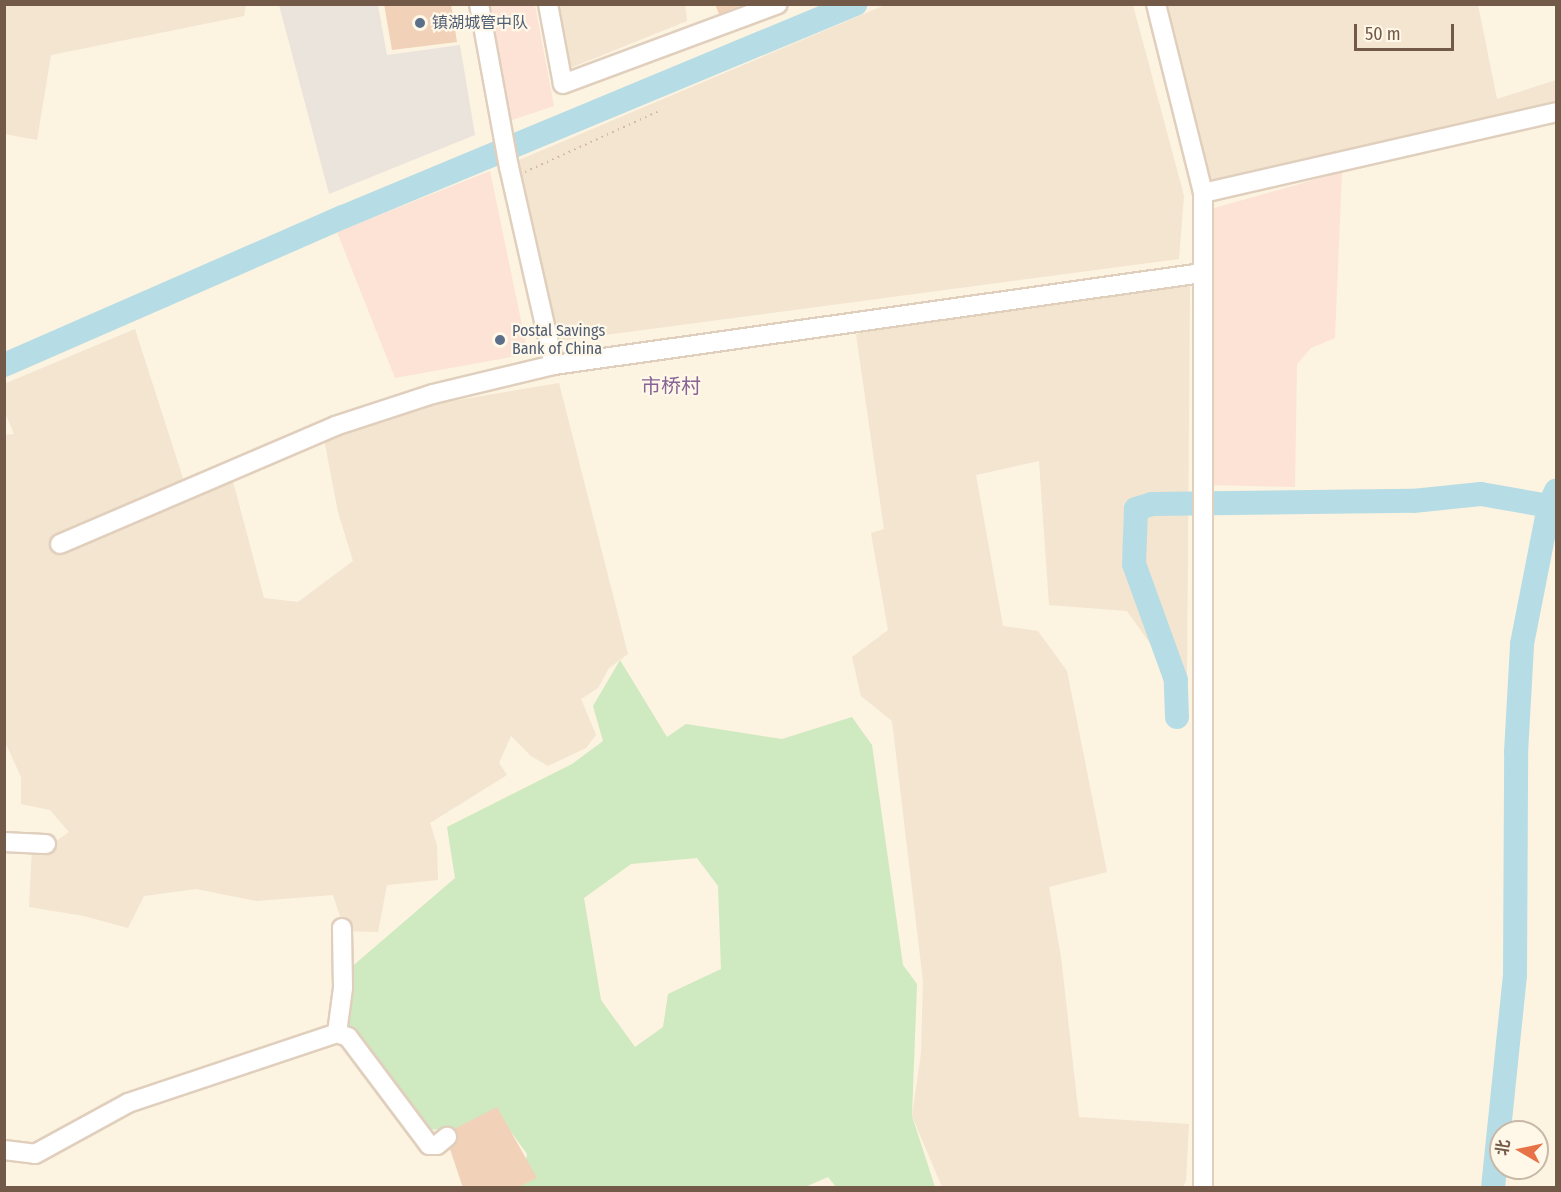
<!DOCTYPE html>
<meta charset="utf-8">
<style>
body{margin:0}
#map{position:relative;width:1561px;height:1192px;overflow:hidden;background:#fcf3e1;font-family:"Fira Sans Condensed","Noto Sans SC",sans-serif}
div>[style]{position:absolute}
.residential>*{inset:0;background:#f3e5d0}
.commercial>*{inset:0;background:#fce3d5}
.industrial>*{inset:0;background:#ebe4dd}
.green>*{inset:0;background:#cfe9c0}
.river>*{height:24px;margin:-12px;padding:0 12px;transform-origin:12px;border-radius:12px;background:#b6dce5}
.building>*{inset:0;background:#f1d2b9}
.path>*{height:2px;margin-top:-1px;transform-origin:0;background:repeating-linear-gradient(90deg,#d6b69d 0 1.5px,transparent 0 6px)}
.roads{filter:drop-shadow(2px 0 #e0cfbd) drop-shadow(-2px 0 #e0cfbd) drop-shadow(0 2px #e0cfbd) drop-shadow(0 -2px #e0cfbd)}
.minor>*{height:18px;margin:-9px;padding:0 9px;transform-origin:9px;border-radius:9px;background:#fff}
.dots>*{width:16px;height:16px;translate:-50% -50%;box-sizing:border-box;border:3px solid #fff7e7;border-radius:50%}
span{translate:-50% -50%;white-space:nowrap;text-align:center;line-height:1.15;-webkit-text-stroke:4.5px #fff7e7;paint-order:stroke}
.service-label{font-size:16px;color:#4e5e75}
.left{translate:0 -50%;text-align:left}
.quarter-label{font-size:20px;color:#886496}
.frame{position:absolute;inset:0;border:6px solid #735a48;pointer-events:none}
.north{position:absolute;left:1489px;top:1120px;width:60px;height:60px;box-sizing:border-box;background:#fff7e7;border:2px solid #c7b8a7;border-radius:50%;rotate:279deg;font-size:16px;font-weight:700;line-height:24px;text-align:center;color:#735a48}
.north::after{content:'';display:block;margin:auto;width:21px;height:27px;background:#e67246;clip-path:polygon(50% 0,100% 100%,50% 72%,0 100%)}
.scale{position:absolute;left:1354px;top:24px;width:100px;height:27px;box-sizing:border-box;border:3px solid #735a48;border-top:0;padding-left:8px;font-size:18px;line-height:21px;white-space:nowrap;color:#735a48;-webkit-text-stroke:4px #fff7e7;paint-order:stroke}
</style>
<div id="map">
<div class="residential">
<div style="clip-path:polygon(4px 5px,5px 4px,246px 5px,244px 16px,51px 55px,37px 140px,5px 134px)"></div>
<div style="clip-path:polygon(557px 5px,685px 5px,687px 21px,568px 69px)"></div>
<div style="clip-path:polygon(885px 5px,1133px 5px,1184px 196px,1179px 259px,559px 341px,519px 160px)"></div>
<div style="clip-path:polygon(1159px 5px,1478px 5px,1497px 99px,1556px 80px,1556px 112px,1206px 189px)"></div>
<div style="clip-path:polygon(1190px 285px,1187px 680px,1176px 680px,1127px 611px,1049px 605px,1039px 461px,976px 475px,1003px 626px,1038px 631px,1067px 671px,1107px 872px,1049px 887px,1061px 957px,1079px 1117px,1189px 1124px,1186px 1181px,1183px 1187px,942px 1187px,912px 1116px,921px 1053px,923px 981px,892px 721px,861px 696px,852px 657px,888px 630px,871px 533px,884px 529px,856px 334px,916px 322px)"></div>
<div style="clip-path:polygon(135px 329px,189px 497px,232px 478px,264px 598px,298px 602px,353px 561px,338px 512px,321px 423px,559px 383px,628px 654px,609px 668px,598px 688px,581px 699px,596px 735px,586px 748px,548px 766px,531px 756px,511px 736px,499px 763px,507px 775px,430px 823px,437px 845px,438px 880px,387px 885px,378px 932px,345px 931px,333px 895px,256px 901px,196px 889px,144px 896px,128px 928px,84px 916px,29px 907px,32px 848px,55px 842px,69px 832px,50px 810px,21px 804px,21px 777px,5px 742px,4px 435px,14px 434px,5px 413px,4px 384px)"></div>
</div>
<div class="commercial">
<div style="clip-path:polygon(490px 5px,535px 5px,554px 106px,509px 121px)"></div>
<div style="clip-path:polygon(490px 171px,528px 354px,395px 378px,337px 232px)"></div>
<div style="clip-path:polygon(1342px 172px,1335px 338px,1311px 348px,1297px 364px,1295px 487px,1210px 485px,1207px 210px)"></div>
</div>
<div class="industrial">
<div style="clip-path:polygon(279px 5px,378px 5px,387px 55px,460px 45px,475px 135px,329px 194px)"></div>
</div>
<div class="green">
<div style="clip-path:polygon(evenodd,620px 660px,667px 737px,686px 724px,782px 739px,852px 717px,872px 745px,903px 965px,917px 984px,912px 1116px,935px 1187px,836px 1187px,828px 1177px,803px 1188px,493px 1187px,524px 1170px,527px 1154px,507px 1126px,424px 1130px,336px 1008px,341px 976px,455px 878px,447px 827px,572px 764px,603px 741px,593px 706px,620px 660px,697px 858px,718px 886px,721px 969px,668px 994px,663px 1027px,635px 1047px,601px 1000px,584px 898px,631px 864px,697px 858px)"></div>
</div>
<div class="river">
<div style="left:4px;top:365px;width:370px;rotate:-23.6deg"></div>
<div style="left:343px;top:217px;width:555px;rotate:-22.59deg"></div>
<div style="left:1177px;top:717px;width:37px;rotate:-92deg"></div>
<div style="left:1176px;top:680px;width:123px;rotate:-109.9deg"></div>
<div style="left:1134px;top:564px;width:55px;rotate:-87.9deg"></div>
<div style="left:1136px;top:509px;width:17px;rotate:-17deg"></div>
<div style="left:1152px;top:504px;width:261px;rotate:-0.7deg"></div>
<div style="left:1413px;top:501px;width:68px;rotate:-5.9deg"></div>
<div style="left:1481px;top:494px;width:69px;rotate:10deg"></div>
<div style="left:1493px;top:1188px;width:214px;rotate:-84.1deg"></div>
<div style="left:1515px;top:975px;width:222px;rotate:-89.7deg"></div>
<div style="left:1516px;top:753px;width:109px;rotate:-86.8deg"></div>
<div style="left:1522px;top:644px;width:141px;rotate:-78.9deg"></div>
<div style="left:1549px;top:506px;width:17px;rotate:-65deg"></div>
</div>
<div class="building">
<div style="clip-path:polygon(384px 4px,451px 4px,457px 42px,392px 50px)"></div>
<div style="clip-path:polygon(715px 4px,744px 4px,719px 14px)"></div>
<div style="clip-path:polygon(497px 1107px,537px 1178px,516px 1188px,463px 1188px,450px 1149px,458px 1141px,454px 1129px)"></div>
</div>
<div class="path">
<div style="left:525px;top:172px;width:147px;rotate:-24.5deg"></div>
</div>
<div class="roads">
<div class="minor">
<div style="left:479px;top:4px;width:166px;rotate:79.6deg"></div>
<div style="left:509px;top:167px;width:203px;rotate:77.2deg"></div>
<div style="left:548px;top:4px;width:81px;rotate:79.4deg"></div>
<div style="left:563px;top:84px;width:229px;rotate:-20.4deg"></div>
<div style="left:1156px;top:4px;width:195px;rotate:76deg"></div>
<div style="left:1203px;top:193px;width:995px;rotate:90deg"></div>
<div style="left:1203px;top:193px;width:362px;rotate:-12.9deg"></div>
<div style="left:60px;top:544px;width:299px;rotate:-23.2deg"></div>
<div style="left:335px;top:426px;width:103px;rotate:-18.1deg"></div>
<div style="left:433px;top:394px;width:124px;rotate:-13.5deg"></div>
<div style="left:554px;top:365px;width:654px;rotate:-8.08deg"></div>
<div style="left:4px;top:842px;width:42px;rotate:2.7deg"></div>
<div style="left:337px;top:1033px;width:45px;rotate:-82.4deg"></div>
<div style="left:343px;top:988px;width:60px;rotate:-91deg"></div>
<div style="left:4px;top:1150px;width:31px;rotate:7deg"></div>
<div style="left:35px;top:1154px;width:106px;rotate:-28.7deg"></div>
<div style="left:128px;top:1103px;width:220px;rotate:-18.5deg"></div>
<div style="left:337px;top:1033px;width:12px;rotate:20deg"></div>
<div style="left:348px;top:1037px;width:135px;rotate:53.1deg"></div>
<div style="left:429px;top:1145px;width:8px"></div>
<div style="left:437px;top:1145px;width:13px;rotate:-39deg"></div>
</div>
</div>
<div class="dots">
<div style="left:420px;top:23px;background:#5c6f8a"></div>
<div style="left:500px;top:340px;background:#5c6f8a"></div>
</div>
<div class="service-label">
<span class="left" style="left:432px;top:23px">镇湖城管中队</span>
<span class="left" style="left:512px;top:340px">Postal Savings<br>Bank of China</span>
</div>
<div class="quarter-label">
<span style="left:671px;top:386px">市桥村</span>
</div>
<div class="frame"></div>
<div class="north">北</div>
<div class="scale">50 m</div>
</div>
